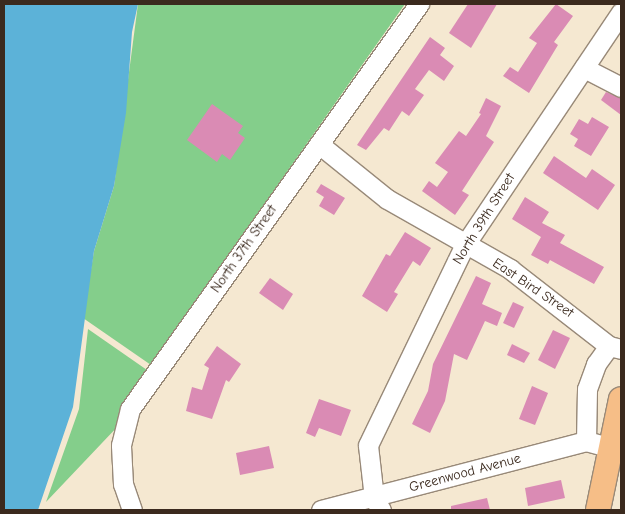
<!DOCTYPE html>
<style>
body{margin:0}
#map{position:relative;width:625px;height:514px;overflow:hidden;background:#f5e8d1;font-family:"Comic Neue",sans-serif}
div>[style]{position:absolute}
.green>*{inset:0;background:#84ce8b}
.water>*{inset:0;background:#5cb2d8}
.building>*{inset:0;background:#da8bb4}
.roads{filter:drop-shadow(1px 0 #988978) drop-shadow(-1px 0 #988978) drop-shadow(0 1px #988978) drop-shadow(0 -1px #988978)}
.minor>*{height:19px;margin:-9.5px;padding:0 9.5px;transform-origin:9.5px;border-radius:9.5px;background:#fff}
.major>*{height:24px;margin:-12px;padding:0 12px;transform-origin:12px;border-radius:12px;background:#f6be87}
span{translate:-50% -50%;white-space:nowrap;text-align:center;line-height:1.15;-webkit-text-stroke:4px #fff;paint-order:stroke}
.street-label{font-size:14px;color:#3b2a1e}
.frame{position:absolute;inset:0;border:5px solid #3b2a1e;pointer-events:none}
</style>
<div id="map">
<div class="green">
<div style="clip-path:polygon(138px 4px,405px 4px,151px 365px,83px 318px,94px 251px,114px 186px)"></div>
<div style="clip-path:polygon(88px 329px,147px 370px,120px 424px,46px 502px,79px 409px)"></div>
</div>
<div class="water">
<div style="clip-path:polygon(4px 4px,138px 4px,132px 32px,126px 113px,114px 186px,94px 251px,73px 407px,38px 510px,4px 510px)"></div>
</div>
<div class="building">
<div style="clip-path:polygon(468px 4px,497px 4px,471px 48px,449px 33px)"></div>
<div style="clip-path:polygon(556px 4px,573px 16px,554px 42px,558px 45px,529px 93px,503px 76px,510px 67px,518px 72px,537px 43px,529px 38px)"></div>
<div style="clip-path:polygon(430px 37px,445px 48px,440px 55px,454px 66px,444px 81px,429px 70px,415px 89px,424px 95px,409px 116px,402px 111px,389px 131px,384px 128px,366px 150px,357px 145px)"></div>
<div style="clip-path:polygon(606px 92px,621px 98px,621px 115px,601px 100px)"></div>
<div style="clip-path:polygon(486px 98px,501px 106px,486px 136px,494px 142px,462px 191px,469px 195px,455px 215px,422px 191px,429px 181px,437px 187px,448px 172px,435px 163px,459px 131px,466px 136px,481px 114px,479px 113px)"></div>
<div style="clip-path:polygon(212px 104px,243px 126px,238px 133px,245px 138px,230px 160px,222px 154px,217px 162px,187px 140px)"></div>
<div style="clip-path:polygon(592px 117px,609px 127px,591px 156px,574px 146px,578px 139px,570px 134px,579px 119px,588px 124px)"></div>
<div style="clip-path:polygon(554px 156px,586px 178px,592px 169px,615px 185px,598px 210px,543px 173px)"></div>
<div style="clip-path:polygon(321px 184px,345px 198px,334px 215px,319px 206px,324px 197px,316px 192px)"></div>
<div style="clip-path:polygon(525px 197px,549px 212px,542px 223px,565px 235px,560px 243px,604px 267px,594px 284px,550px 260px,548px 264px,531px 255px,541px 237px,512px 219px)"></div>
<div style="clip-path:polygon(405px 232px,431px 248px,420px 266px,413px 261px,394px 292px,398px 294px,387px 312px,362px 296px,386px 254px,390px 256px)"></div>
<div style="clip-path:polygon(476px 276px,491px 283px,482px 304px,502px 313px,497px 326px,485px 321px,467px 360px,454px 354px,445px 401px,430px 433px,412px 424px,428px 391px,433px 364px)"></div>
<div style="clip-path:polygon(270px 278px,293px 294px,283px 310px,259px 293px)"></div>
<div style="clip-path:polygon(513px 302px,524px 307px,514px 328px,503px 323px)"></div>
<div style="clip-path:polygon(553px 330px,570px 338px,555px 369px,538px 360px)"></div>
<div style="clip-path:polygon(512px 344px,530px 353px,524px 363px,507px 355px)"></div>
<div style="clip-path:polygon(217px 346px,241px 364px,229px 382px,226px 380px,212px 419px,186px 411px,192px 387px,202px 390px,209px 368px,204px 365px)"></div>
<div style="clip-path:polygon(532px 386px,548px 393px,535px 425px,519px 419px)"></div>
<div style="clip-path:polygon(319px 399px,351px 410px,341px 436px,319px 428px,315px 437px,306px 433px)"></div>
<div style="clip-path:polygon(269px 446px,274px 468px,240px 475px,236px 453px)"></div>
<div style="clip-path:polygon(561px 480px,565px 498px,528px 506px,525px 488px)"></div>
<div style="clip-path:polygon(487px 498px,490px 510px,451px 510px,451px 506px)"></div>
</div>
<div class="roads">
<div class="minor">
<div style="left:584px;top:68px;width:42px;rotate:27.2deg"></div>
<div style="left:319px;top:144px;width:87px;rotate:39deg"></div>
<div style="left:387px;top:199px;width:142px;rotate:29.6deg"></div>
<div style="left:510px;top:269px;width:125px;rotate:37.9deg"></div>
<div style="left:609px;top:346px;width:12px;rotate:14deg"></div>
<div style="left:586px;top:441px;width:52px;rotate:-88.9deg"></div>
<div style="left:587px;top:389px;width:27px;rotate:-70deg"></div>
<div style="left:596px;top:364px;width:22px;rotate:-54deg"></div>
<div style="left:132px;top:510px;width:28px;rotate:-109deg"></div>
<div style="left:123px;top:484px;width:39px;rotate:-93deg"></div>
<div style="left:121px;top:445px;width:37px;rotate:-76deg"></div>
<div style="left:130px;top:409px;width:498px;rotate:-54.5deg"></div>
<div style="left:321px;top:510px;width:274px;rotate:-14.6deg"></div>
<div style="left:586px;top:441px;width:24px;rotate:15deg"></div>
<div style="left:381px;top:510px;width:14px;rotate:-120deg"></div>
<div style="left:374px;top:498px;width:53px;rotate:-96.5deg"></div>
<div style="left:368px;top:445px;width:221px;rotate:-64.2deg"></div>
<div style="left:464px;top:246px;width:282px;rotate:-56.1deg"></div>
</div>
<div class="major">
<div style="left:598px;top:510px;width:113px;rotate:-78.3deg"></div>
</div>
</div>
<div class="street-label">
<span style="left:484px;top:219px;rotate:-58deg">North 39th Street</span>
<span style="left:244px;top:249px;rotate:-55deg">North 37th Street</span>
<span style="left:533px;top:288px;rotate:34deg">East Bird Street</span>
<span style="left:465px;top:473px;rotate:-15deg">Greenwood Avenue</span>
</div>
<div class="frame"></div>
</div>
